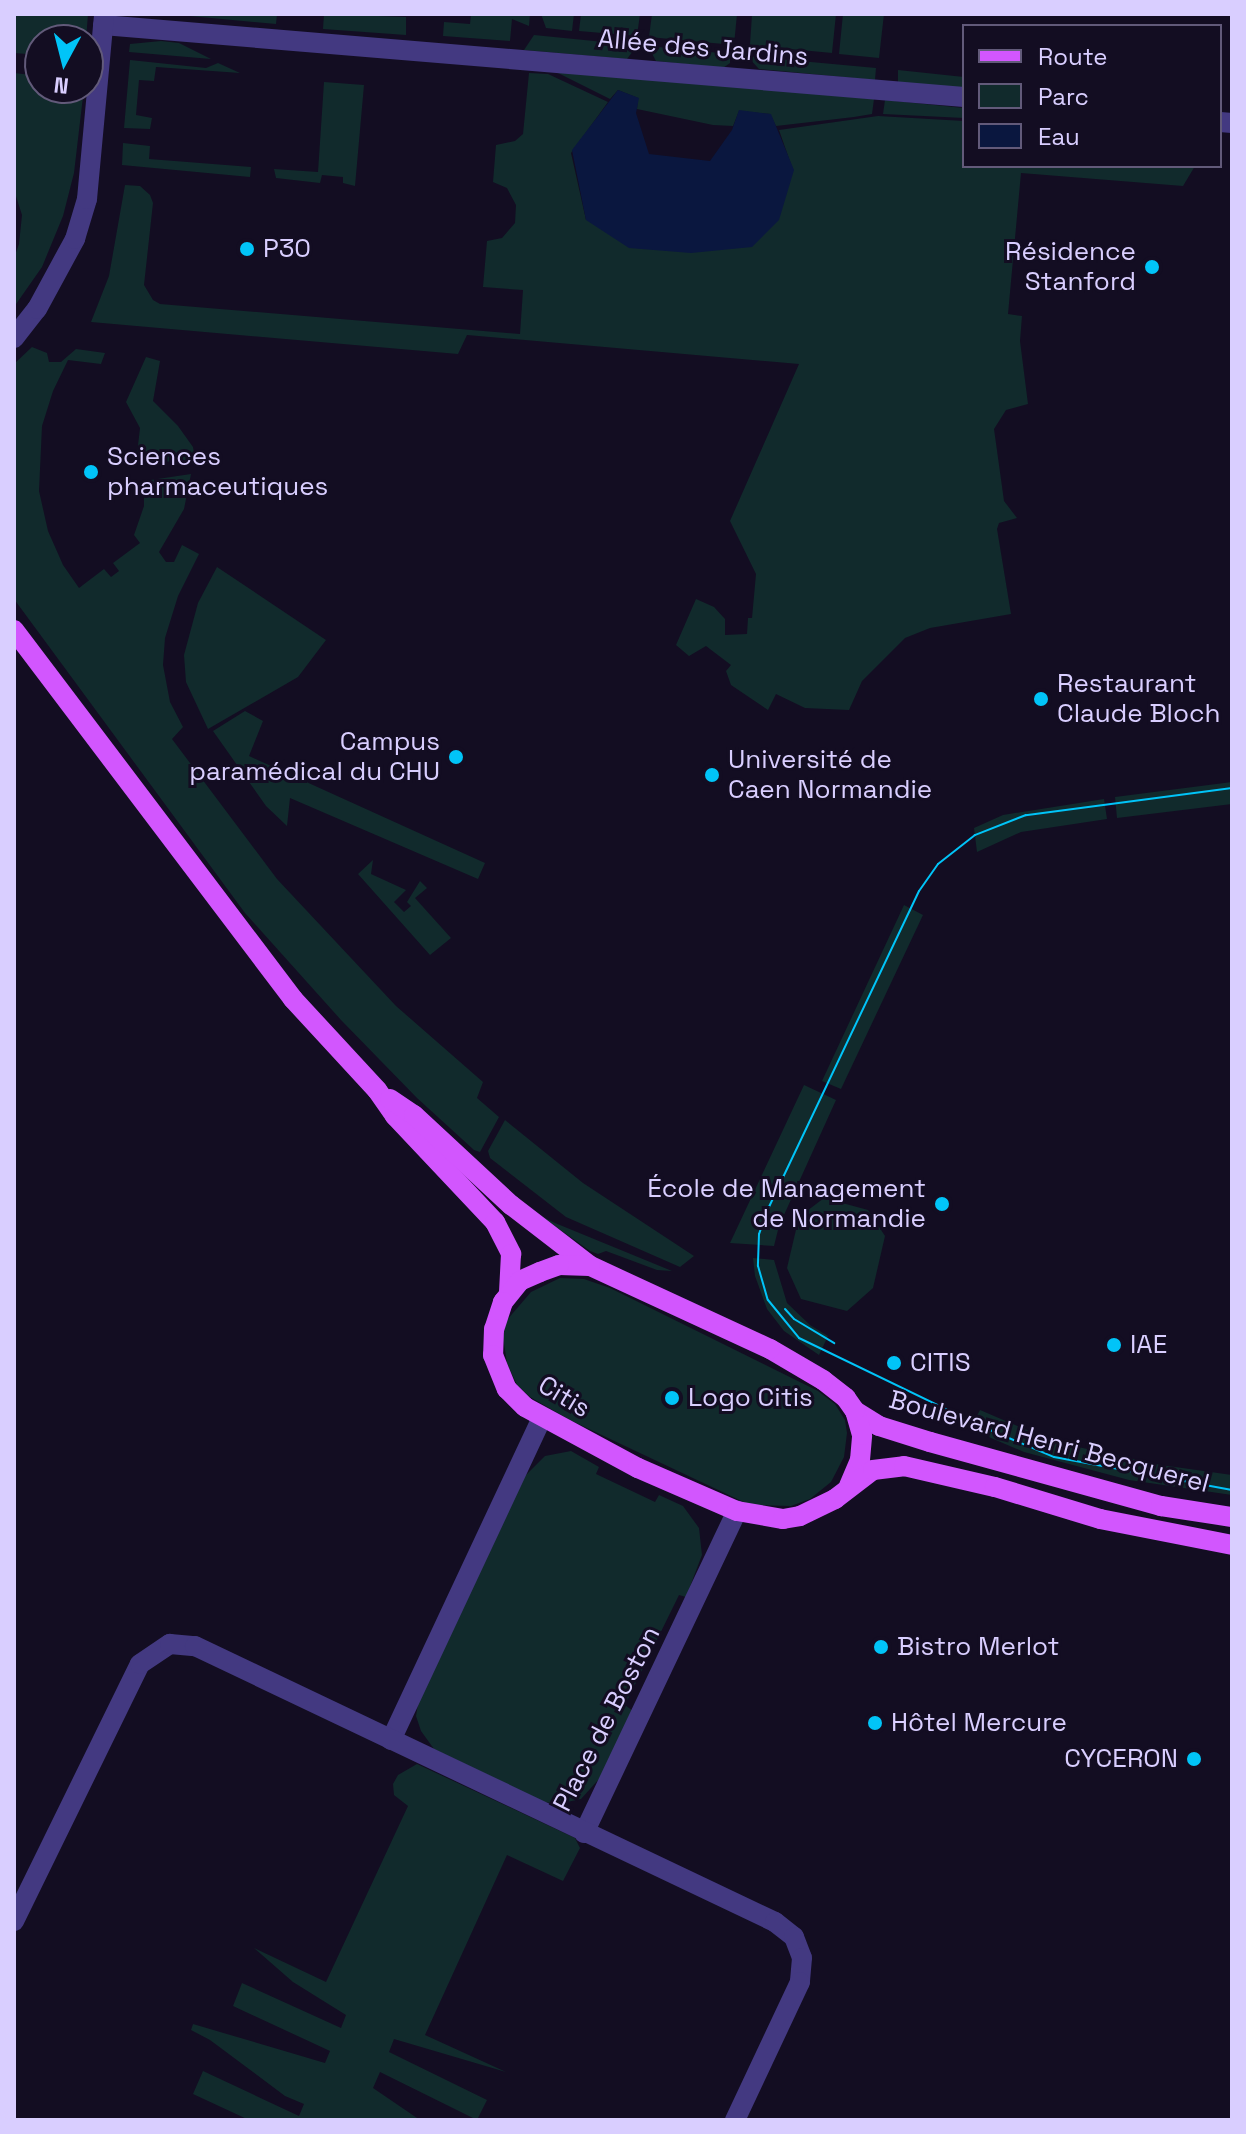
<!DOCTYPE html>
<meta charset="utf-8">
<style>
body{margin:0}
#map{position:relative;width:1246px;height:2134px;overflow:hidden;background:#130d22;font-family:"Space Grotesk",sans-serif}
div>[style]{position:absolute}
.green>*{inset:0;background:#112a2c}
.water>*{inset:0;background:#0a173f}
.minor>*{height:20px;margin:-10px;padding:0 10px;transform-origin:10px;border-radius:10px;background:#433981}
.major>*{height:20px;margin:-10px;padding:0 10px;transform-origin:10px;border-radius:10px;background:#d256fe}
.tram>*{height:2px;margin:-1px;padding:0 1px;transform-origin:1px;border-radius:1px;background:#01c4f8}
.dots>*{width:22px;height:22px;translate:-50% -50%;box-sizing:border-box;border:4px solid #130d22;border-radius:50%}
span{translate:-50% -50%;white-space:nowrap;text-align:center;line-height:1.15;-webkit-text-stroke:6px #130d22;paint-order:stroke}
.street-label{font-size:26px;color:#d9ceff}
.poi-label{font-size:26px;color:#d9ceff}
.left{translate:0 -50%;text-align:left}
.right{translate:-100% -50%;text-align:right}
.frame{position:absolute;inset:0;border:16px solid #d9ceff;pointer-events:none}
.legend{position:absolute;left:962px;top:24px;width:260px;height:144px;box-sizing:border-box;background:#130d22;border:2px solid #625a7a;margin:0;padding:10px 14px;list-style:none;font-size:24px;color:#d9ceff}
.legend li{display:flex;align-items:center;gap:16px;height:40px}
.legend b{width:40px;border:2px solid #625a7a}
.north{position:absolute;left:24px;top:24px;width:80px;height:80px;box-sizing:border-box;background:#130d22;border:2px solid #625a7a;border-radius:50%;rotate:187deg;font-size:22px;font-weight:700;line-height:32px;text-align:center;color:#d9ceff}
.north::after{content:'';display:block;margin:auto;width:28px;height:36px;background:#01c4f8;clip-path:polygon(50% 0,100% 100%,50% 72%,0 100%)}
</style>
<div id="map">
<div class="green">
<div style="clip-path:polygon(14px 14px,88px 14px,86px 40px,40px 40px,40px 55px,14px 53px)"></div>
<div style="clip-path:polygon(169px 14px,277px 14px,276px 24px)"></div>
<div style="clip-path:polygon(324px 14px,406px 17px,406px 35px,323px 29px)"></div>
<div style="clip-path:polygon(471px 14px,530px 14px,529px 26px,512px 19px,510px 41px,443px 36px,444px 22px,470px 24px)"></div>
<div style="clip-path:polygon(541px 14px,574px 14px,572px 31px,546px 28px)"></div>
<div style="clip-path:polygon(581px 14px,640px 14px,637px 36px,579px 31px)"></div>
<div style="clip-path:polygon(652px 14px,737px 14px,734px 45px,649px 37px)"></div>
<div style="clip-path:polygon(752px 14px,836px 14px,832px 53px,750px 45px)"></div>
<div style="clip-path:polygon(843px 14px,884px 14px,879px 58px,839px 54px)"></div>
<div style="clip-path:polygon(534px 35px,634px 45px,633px 51px,627px 59px,524px 50px)"></div>
<div style="clip-path:polygon(161px 41px,179px 43px,211px 59px,129px 52px,130px 44px)"></div>
<div style="clip-path:polygon(648px 46px,730px 54px,730px 63px,723px 68px,656px 61px)"></div>
<div style="clip-path:polygon(747px 56px,876px 68px,875px 80px,759px 69px)"></div>
<div style="clip-path:polygon(130px 60px,206px 68px,218px 63px,240px 73px,156px 67px,154px 81px,139px 80px,136px 115px,152px 118px,150px 129px,124px 128px)"></div>
<div style="clip-path:polygon(898px 70px,964px 77px,964px 89px,898px 83px)"></div>
<div style="clip-path:polygon(554px 71px,874px 99px,872px 114px,854px 117px,776px 126px,770px 114px,739px 111px,733px 126px,713px 125px,637px 109px,638px 98px,618px 90px,610px 99px)"></div>
<div style="clip-path:polygon(14px 73px,40px 76px,40px 88px,84px 88px,74px 173px,63px 216px,42px 267px,14px 307px,14px 258px,19px 244px,22px 215px,14px 190px)"></div>
<div style="clip-path:polygon(529px 73px,548px 74px,608px 102px,571px 153px,586px 220px,793px 170px,779px 130px,878px 116px,964px 121px,964px 166px,1195px 166px,1183px 186px,1021px 173px,1008px 314px,1022px 316px,1020px 341px,1028px 404px,1006px 410px,994px 429px,1004px 501px,1017px 518px,999px 523px,997px 529px,1011px 614px,930px 628px,905px 638px,862px 681px,849px 710px,805px 708px,776px 694px,768px 710px,731px 685px,726px 671px,731px 665px,706px 646px,689px 656px,676px 645px,696px 599px,714px 607px,725px 619px,725px 635px,747px 634px,748px 618px,752px 618px,756px 574px,730px 521px,799px 364px,467px 335px,458px 354px,91px 322px,109px 276px,125px 185px,140px 186px,150px 195px,153px 203px,144px 285px,153px 300px,160px 304px,520px 334px,523px 290px,483px 287px,487px 241px,502px 238px,515px 223px,516px 205px,507px 188px,493px 182px,496px 145px,515px 141px,523px 134px)"></div>
<div style="clip-path:polygon(324px 82px,364px 85px,355px 186px,343px 183px,343px 177px,322px 175px,320px 183px,276px 178px,274px 169px,318px 172px)"></div>
<div style="clip-path:polygon(885px 100px,964px 108px,964px 118px,883px 114px)"></div>
<div style="clip-path:polygon(123px 143px,150px 146px,149px 159px,251px 167px,250px 177px,122px 165px)"></div>
<div style="clip-path:polygon(32px 347px,47px 353px,49px 362px,61px 362px,76px 349px,105px 353px,101px 364px,68px 360px,53px 391px,42px 426px,39px 491px,48px 531px,63px 565px,79px 588px,104px 569px,111px 577px,119px 571px,113px 563px,140px 543px,134px 535px,144px 506px,144px 481px,191px 474px,184px 509px,159px 552px,166px 562px,174px 562px,182px 545px,199px 554px,178px 596px,165px 638px,163px 665px,170px 702px,183px 727px,172px 739px,277px 879px,396px 1006px,483px 1082px,477px 1098px,499px 1117px,480px 1152px,474px 1150px,417px 1098px,341px 1020px,245px 913px,14px 599px,14px 364px)"></div>
<div style="clip-path:polygon(146px 357px,160px 361px,153px 401px,178px 426px,193px 447px,195px 459px,143px 464px,137px 454px,140px 428px,126px 402px)"></div>
<div style="clip-path:polygon(217px 567px,326px 640px,298px 677px,208px 729px,186px 682px,184px 655px,198px 603px)"></div>
<div style="clip-path:polygon(245px 711px,263px 721px,249px 756px,485px 863px,478px 879px,290px 798px,287px 826px,266px 806px,213px 731px)"></div>
<div style="clip-path:polygon(1232px 782px,1232px 804px,1117px 818px,1115px 797px)"></div>
<div style="clip-path:polygon(1104px 799px,1107px 819px,1021px 832px,977px 852px,974px 828px,1003px 815px)"></div>
<div style="clip-path:polygon(373px 860px,371px 874px,406px 890px,394px 902px,404px 912px,411px 906px,407px 902px,420px 881px,427px 888px,415px 898px,451px 938px,430px 955px,358px 874px)"></div>
<div style="clip-path:polygon(904px 905px,923px 915px,841px 1089px,822px 1081px)"></div>
<div style="clip-path:polygon(804px 1085px,836px 1100px,779px 1226px,774px 1246px,730px 1243px)"></div>
<div style="clip-path:polygon(505px 1120px,583px 1183px,694px 1256px,680px 1267px,566px 1217px,490px 1158px,488px 1151px)"></div>
<div style="clip-path:polygon(824px 1198px,868px 1210px,885px 1236px,873px 1288px,847px 1311px,801px 1299px,787px 1268px,799px 1217px)"></div>
<div style="clip-path:polygon(541px 1216px,555px 1223px,672px 1271px,657px 1270px,606px 1251px,598px 1254px,590px 1251px)"></div>
<div style="clip-path:polygon(753px 1258px,774px 1260px,787px 1303px,810px 1325px,828px 1336px,819px 1355px,784px 1331px,767px 1309px,755px 1276px)"></div>
<div style="clip-path:polygon(560px 1278px,584px 1279px,610px 1288px,818px 1391px,835px 1404px,845px 1420px,847px 1433px,844px 1457px,831px 1482px,810px 1499px,791px 1506px,750px 1505px,570px 1420px,530px 1397px,517px 1385px,507px 1363px,503px 1337px,506px 1321px,531px 1292px)"></div>
<div style="clip-path:polygon(980px 1410px,1055px 1442px,1161px 1465px,1232px 1475px,1232px 1495px,1129px 1480px,1024px 1452px,970px 1429px)"></div>
<div style="clip-path:polygon(571px 1451px,599px 1467px,596px 1474px,655px 1502px,659px 1495px,683px 1506px,699px 1528px,702px 1555px,686px 1597px,679px 1595px,625px 1705px,633px 1711px,599px 1779px,581px 1799px,558px 1804px,544px 1802px,434px 1749px,421px 1731px,416px 1716px,419px 1698px,523px 1478px,545px 1456px)"></div>
<div style="clip-path:polygon(417px 1764px,575px 1838px,580px 1848px,563px 1881px,507px 1855px,425px 2035px,506px 2072px,394px 2039px,389px 2052px,487px 2100px,477px 2120px,380px 2072px,373px 2088px,420px 2120px,249px 2120px,193px 2094px,203px 2071px,299px 2116px,304px 2104px,285px 2096px,210px 2040px,191px 2030px,193px 2024px,325px 2063px,330px 2051px,233px 2006px,242px 1983px,341px 2028px,346px 2015px,293px 1982px,254px 1948px,326px 1982px,408px 1806px,394px 1795px,393px 1784px,398px 1775px)"></div>
</div>
<div class="water">
<div style="clip-path:polygon(618px 90px,639px 98px,636px 113px,649px 154px,710px 161px,732px 130px,739px 110px,771px 114px,794px 170px,779px 220px,752px 247px,691px 253px,629px 248px,586px 220px,572px 150px)"></div>
</div>
<div class="minor">
<div style="left:103px;top:25px;width:864px;rotate:4.78deg"></div>
<div style="left:1220px;top:122px;width:12px;rotate:5deg"></div>
<div style="left:14px;top:338px;width:37px;rotate:-52deg"></div>
<div style="left:37px;top:309px;width:80px;rotate:-61.5deg"></div>
<div style="left:75px;top:239px;width:42px;rotate:-73.3deg"></div>
<div style="left:87px;top:199px;width:186px;rotate:-84.7deg"></div>
<div style="left:391px;top:1740px;width:356px;rotate:-64.9deg"></div>
<div style="left:584px;top:1833px;width:357px;rotate:-64.6deg"></div>
<div style="left:14px;top:1921px;width:286px;rotate:-63.9deg"></div>
<div style="left:140px;top:1664px;width:36px;rotate:-34deg"></div>
<div style="left:170px;top:1644px;width:25px;rotate:5deg"></div>
<div style="left:195px;top:1646px;width:642px;rotate:25.45deg"></div>
<div style="left:775px;top:1922px;width:24px;rotate:38deg"></div>
<div style="left:794px;top:1937px;width:22px;rotate:69deg"></div>
<div style="left:802px;top:1958px;width:24px;rotate:95deg"></div>
<div style="left:800px;top:1982px;width:153px;rotate:115.2deg"></div>
</div>
<div class="major">
<div style="left:14px;top:630px;width:463px;rotate:52.9deg"></div>
<div style="left:293px;top:999px;width:124px;rotate:47.3deg"></div>
<div style="left:377px;top:1090px;width:32px;rotate:55deg"></div>
<div style="left:395px;top:1116px;width:146px;rotate:46.7deg"></div>
<div style="left:495px;top:1222px;width:36px;rotate:63deg"></div>
<div style="left:511px;top:1254px;width:38px;rotate:93deg"></div>
<div style="left:390px;top:1099px;width:29px;rotate:34deg"></div>
<div style="left:414px;top:1115px;width:132px;rotate:42.9deg"></div>
<div style="left:511px;top:1205px;width:98px;rotate:37.6deg"></div>
<div style="left:855px;top:1411px;width:28px;rotate:32deg"></div>
<div style="left:879px;top:1426px;width:53px;rotate:17.4deg"></div>
<div style="left:930px;top:1442px;width:240px;rotate:15.5deg"></div>
<div style="left:1161px;top:1506px;width:72px;rotate:8.8deg"></div>
<div style="left:849px;top:1486px;width:28px;rotate:-67deg"></div>
<div style="left:860px;top:1460px;width:25px;rotate:-85deg"></div>
<div style="left:862px;top:1435px;width:25px;rotate:-106deg"></div>
<div style="left:855px;top:1411px;width:16px;rotate:-125deg"></div>
<div style="left:846px;top:1398px;width:29px;rotate:-142deg"></div>
<div style="left:823px;top:1380px;width:61px;rotate:-149.7deg"></div>
<div style="left:770px;top:1349px;width:198px;rotate:-155.2deg"></div>
<div style="left:590px;top:1266px;width:31px;rotate:-178deg"></div>
<div style="left:559px;top:1265px;width:20px;rotate:160deg"></div>
<div style="left:540px;top:1272px;width:22px;rotate:156deg"></div>
<div style="left:520px;top:1281px;width:27px;rotate:129deg"></div>
<div style="left:503px;top:1302px;width:28px;rotate:108deg"></div>
<div style="left:494px;top:1329px;width:26px;rotate:92deg"></div>
<div style="left:493px;top:1355px;width:37px;rotate:68deg"></div>
<div style="left:507px;top:1389px;width:25px;rotate:45deg"></div>
<div style="left:525px;top:1407px;width:128px;rotate:28.4deg"></div>
<div style="left:638px;top:1468px;width:108px;rotate:23.5deg"></div>
<div style="left:737px;top:1511px;width:47px;rotate:9.9deg"></div>
<div style="left:783px;top:1519px;width:17px;rotate:-10deg"></div>
<div style="left:800px;top:1516px;width:39px;rotate:-26deg"></div>
<div style="left:835px;top:1499px;width:48px;rotate:-37.3deg"></div>
<div style="left:873px;top:1470px;width:31px;rotate:-7deg"></div>
<div style="left:904px;top:1466px;width:93px;rotate:13deg"></div>
<div style="left:995px;top:1487px;width:110px;rotate:16.9deg"></div>
<div style="left:1100px;top:1519px;width:135px;rotate:11.1deg"></div>
</div>
<div class="tram">
<div style="left:1232px;top:788px;width:208px;rotate:172.5deg"></div>
<div style="left:1026px;top:815px;width:55px;rotate:158.6deg"></div>
<div style="left:975px;top:835px;width:47px;rotate:141.9deg"></div>
<div style="left:938px;top:864px;width:33px;rotate:125deg"></div>
<div style="left:919px;top:891px;width:354px;rotate:115.4deg"></div>
<div style="left:767px;top:1211px;width:24px;rotate:109deg"></div>
<div style="left:759px;top:1234px;width:32px;rotate:92deg"></div>
<div style="left:758px;top:1266px;width:35px;rotate:74deg"></div>
<div style="left:768px;top:1300px;width:49px;rotate:50.8deg"></div>
<div style="left:799px;top:1338px;width:207px;rotate:25.8deg"></div>
<div style="left:985px;top:1428px;width:75px;rotate:22.8deg"></div>
<div style="left:1054px;top:1457px;width:181px;rotate:10.5deg"></div>
<div style="left:785px;top:1309px;width:13px;rotate:48deg"></div>
<div style="left:794px;top:1319px;width:47px;rotate:31deg"></div>
</div>
<div class="dots">
<div style="left:247px;top:249px;background:#01c4f8"></div>
<div style="left:1152px;top:267px;background:#01c4f8"></div>
<div style="left:91px;top:472px;background:#01c4f8"></div>
<div style="left:1041px;top:699px;background:#01c4f8"></div>
<div style="left:456px;top:757px;background:#01c4f8"></div>
<div style="left:712px;top:775px;background:#01c4f8"></div>
<div style="left:942px;top:1204px;background:#01c4f8"></div>
<div style="left:1114px;top:1345px;background:#01c4f8"></div>
<div style="left:894px;top:1363px;background:#01c4f8"></div>
<div style="left:672px;top:1398px;background:#01c4f8"></div>
<div style="left:881px;top:1647px;background:#01c4f8"></div>
<div style="left:875px;top:1723px;background:#01c4f8"></div>
<div style="left:1194px;top:1759px;background:#01c4f8"></div>
</div>
<div class="street-label">
<span style="left:703px;top:48px;rotate:5deg">Allée des Jardins</span>
<span style="left:564px;top:1397px;rotate:31deg">Citis</span>
<span style="left:1049px;top:1442px;rotate:15deg">Boulevard Henri Becquerel</span>
<span style="left:607px;top:1719px;rotate:-63deg">Place de Boston</span>
</div>
<div class="poi-label">
<span class="left" style="left:263px;top:249px">P30</span>
<span class="right" style="left:1136px;top:267px">Résidence<br>Stanford</span>
<span class="left" style="left:107px;top:472px">Sciences<br>pharmaceutiques</span>
<span class="left" style="left:1057px;top:699px">Restaurant<br>Claude Bloch</span>
<span class="right" style="left:440px;top:757px">Campus<br>paramédical du CHU</span>
<span class="left" style="left:728px;top:775px">Université de<br>Caen Normandie</span>
<span class="right" style="left:926px;top:1204px">École de Management<br>de Normandie</span>
<span class="left" style="left:1130px;top:1345px">IAE</span>
<span class="left" style="left:910px;top:1363px">CITIS</span>
<span class="left" style="left:688px;top:1398px">Logo Citis</span>
<span class="left" style="left:897px;top:1647px">Bistro Merlot</span>
<span class="left" style="left:891px;top:1723px">Hôtel Mercure</span>
<span class="right" style="left:1178px;top:1759px">CYCERON</span>
</div>
<div class="frame"></div>
<ul class="legend">
<li><b style="height:10px;background:#d256fe"></b>Route</li>
<li><b style="height:22px;background:#112a2c"></b>Parc</li>
<li><b style="height:22px;background:#0a173f"></b>Eau</li>
</ul>
<div class="north">N</div>
</div>
